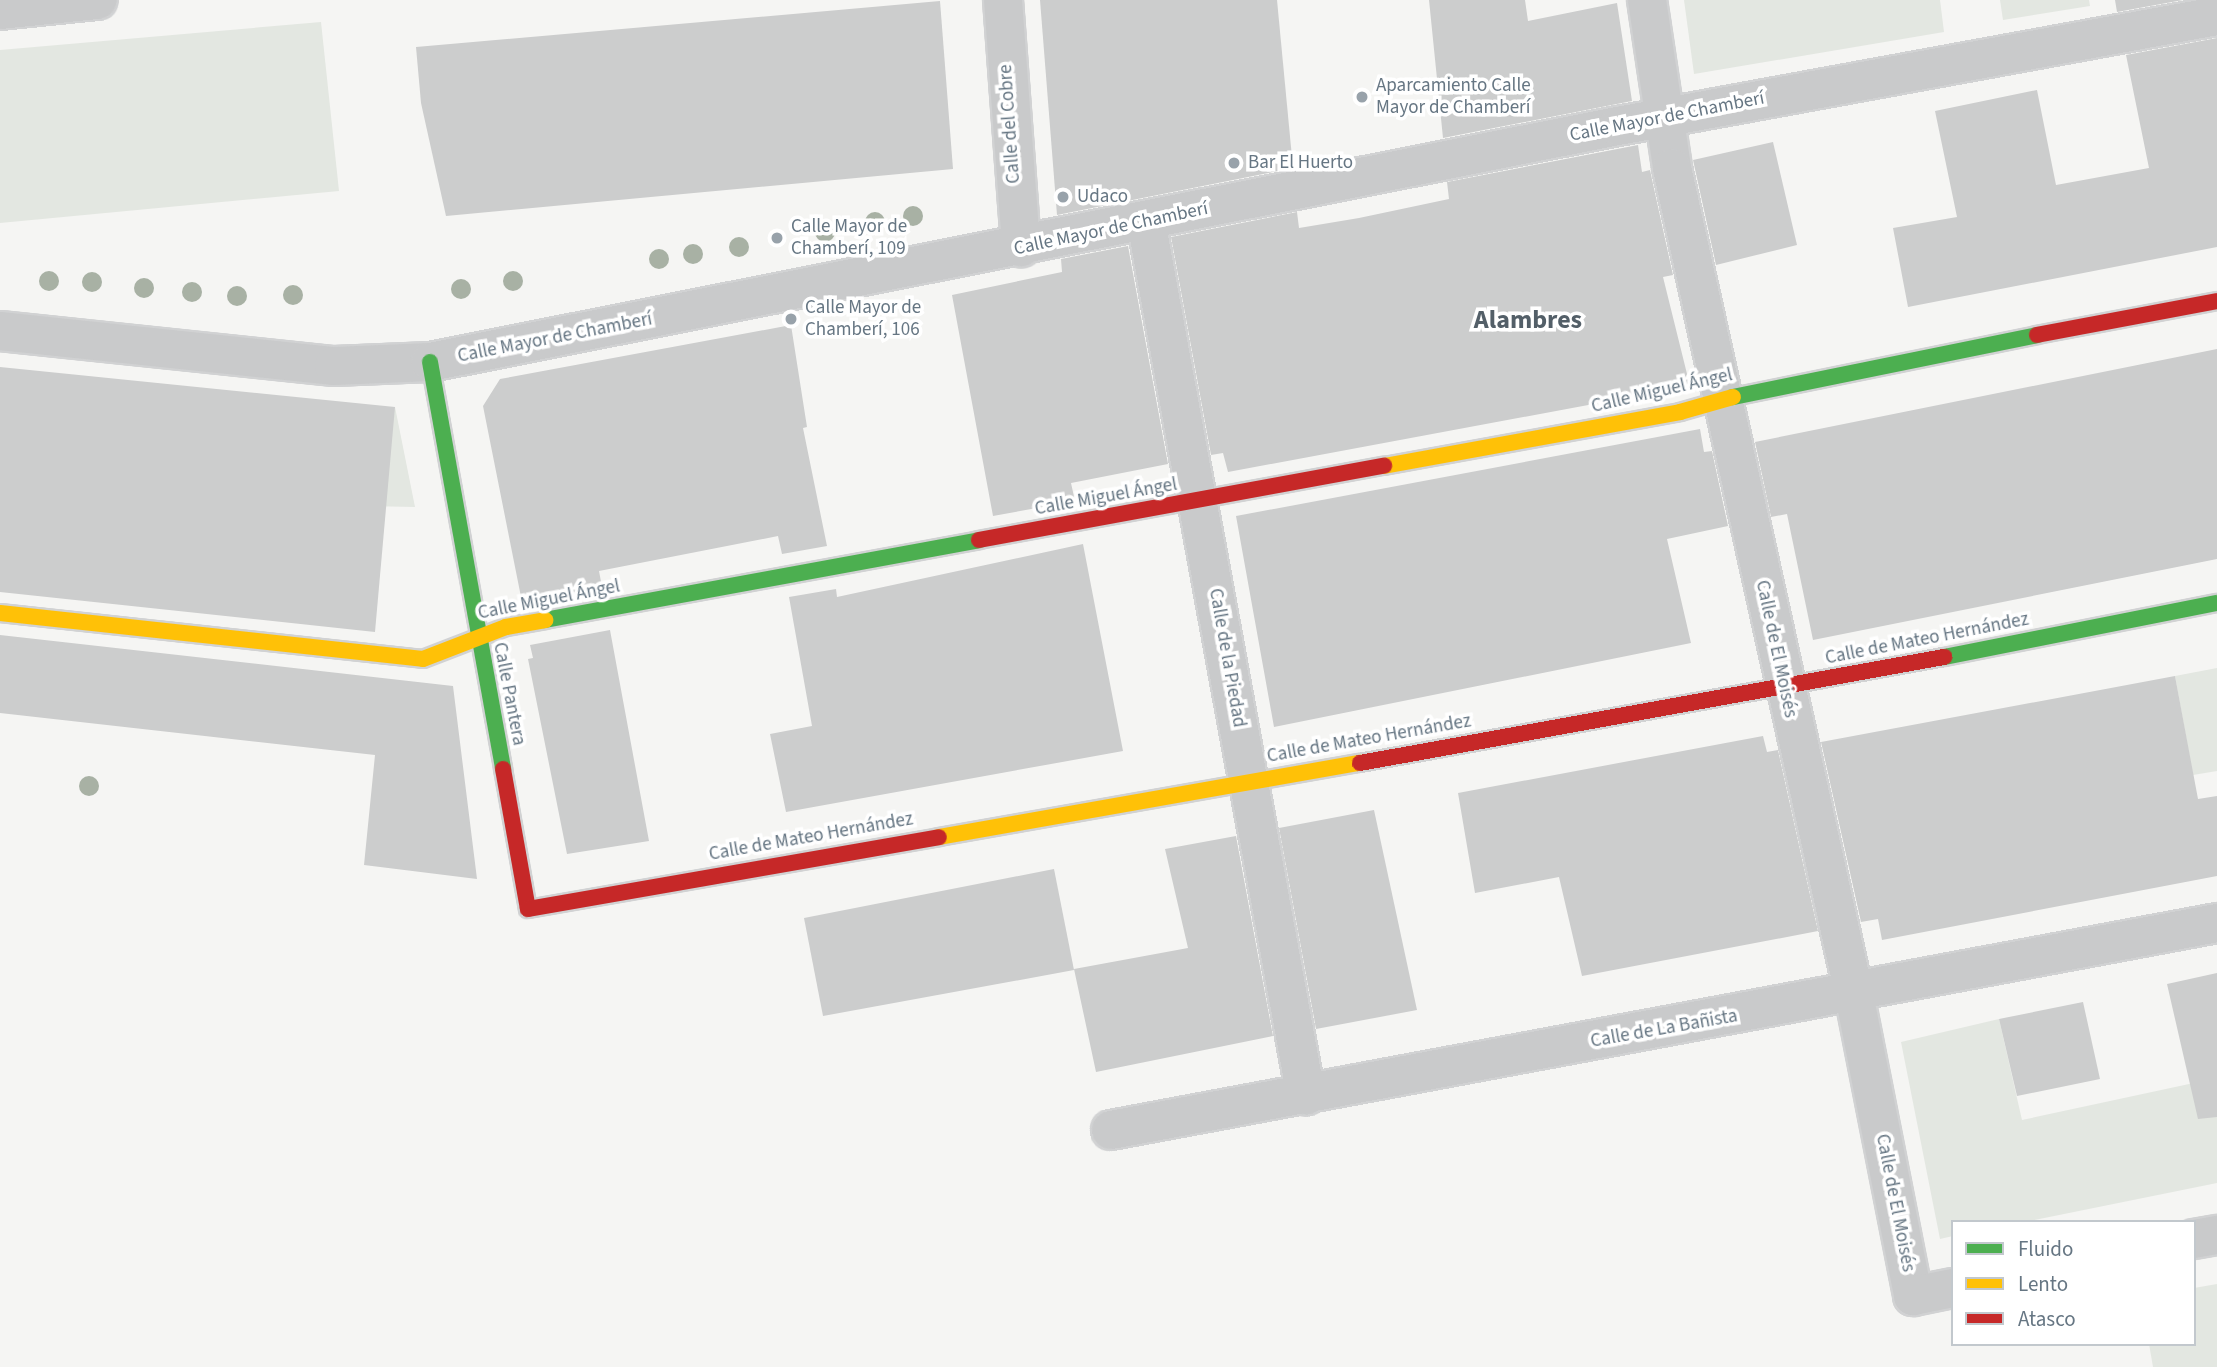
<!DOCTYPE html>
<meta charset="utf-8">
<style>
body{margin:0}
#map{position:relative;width:2217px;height:1367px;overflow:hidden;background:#f5f5f3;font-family:"Source Sans 3",sans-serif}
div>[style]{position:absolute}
.green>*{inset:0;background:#e3e7e1}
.building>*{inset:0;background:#cccdcd}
.roads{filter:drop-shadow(2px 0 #d1d2d3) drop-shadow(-2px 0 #d1d2d3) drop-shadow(0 2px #d1d2d3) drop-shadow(0 -2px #d1d2d3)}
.street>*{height:38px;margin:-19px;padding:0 19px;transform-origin:19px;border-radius:19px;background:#c9cacb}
.fast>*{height:16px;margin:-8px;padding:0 8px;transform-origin:8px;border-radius:8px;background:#4caf50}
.slow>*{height:16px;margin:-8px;padding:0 8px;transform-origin:8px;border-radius:8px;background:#ffc107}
.jam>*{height:16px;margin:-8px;padding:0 8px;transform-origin:8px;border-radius:8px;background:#c62828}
.trees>*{width:20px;height:20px;margin:-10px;border-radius:50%;background:#a8b1a4}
.dots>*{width:19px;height:19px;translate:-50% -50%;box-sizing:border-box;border:4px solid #fff;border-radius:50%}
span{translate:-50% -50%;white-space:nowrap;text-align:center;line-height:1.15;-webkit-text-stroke:7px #fff;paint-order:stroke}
.poi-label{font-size:19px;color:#667683}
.left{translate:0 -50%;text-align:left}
.street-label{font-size:19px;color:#667683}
.district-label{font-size:26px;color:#535f68;font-weight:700}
.legend{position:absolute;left:1951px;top:1220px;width:245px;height:126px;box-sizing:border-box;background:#fff;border:2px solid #c2c8cd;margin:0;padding:9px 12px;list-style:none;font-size:21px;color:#667683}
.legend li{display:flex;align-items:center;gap:14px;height:35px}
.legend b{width:35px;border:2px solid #c2c8cd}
</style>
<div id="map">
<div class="green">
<div style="clip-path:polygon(1684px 0,1940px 0,1944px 32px,1694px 74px)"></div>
<div style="clip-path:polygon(2000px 0,2089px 0,2090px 6px,2003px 20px)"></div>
<div style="clip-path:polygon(321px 22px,339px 191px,0 223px,0 50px)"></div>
<div style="clip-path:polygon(395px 407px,415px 507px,365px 506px)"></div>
<div style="clip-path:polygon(2217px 668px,2217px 771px,2193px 775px,2175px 676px)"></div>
<div style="clip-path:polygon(1999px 1019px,2022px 1120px,2217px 1078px,2217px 1183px,2025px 1222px,1953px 1222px,1953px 1236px,1940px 1239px,1901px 1042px)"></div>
<div style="clip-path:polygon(2217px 1284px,2217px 1367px,2153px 1367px,2149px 1344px,2194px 1344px,2194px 1288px)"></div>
</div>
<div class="building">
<div style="clip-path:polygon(1040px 0,1277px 0,1293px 168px,1057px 215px)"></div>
<div style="clip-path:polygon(1429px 0,1525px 0,1528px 21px,1617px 3px,1632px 101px,1443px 138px)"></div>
<div style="clip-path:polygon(2115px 0,2183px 0,2117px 12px)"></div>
<div style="clip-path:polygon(940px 1px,953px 169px,446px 216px,421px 103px,416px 47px)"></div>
<div style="clip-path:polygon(2217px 38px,2217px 247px,1908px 307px,1893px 228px,1957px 217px,1935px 111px,2037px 90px,2056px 185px,2149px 168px,2126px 55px)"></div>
<div style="clip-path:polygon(1773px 142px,1797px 245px,1716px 265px,1693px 160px)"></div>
<div style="clip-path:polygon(1638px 145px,1642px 172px,1650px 170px,1673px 275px,1663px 277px,1690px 386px,1228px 472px,1223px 453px,1211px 455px,1171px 237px,1297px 212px,1299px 228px,1359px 218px,1449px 199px,1447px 182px)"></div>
<div style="clip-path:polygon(1128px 246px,1168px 464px,1071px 483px,1075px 501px,993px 516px,952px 295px,1062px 272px,1061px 259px)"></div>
<div style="clip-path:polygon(791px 325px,807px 427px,803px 428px,827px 546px,782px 554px,778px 536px,599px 571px,602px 587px,522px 602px,483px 406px,500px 379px)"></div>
<div style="clip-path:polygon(2217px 349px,2217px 559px,1813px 640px,1787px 514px,1771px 517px,1755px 442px)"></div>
<div style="clip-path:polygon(0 367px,395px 407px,375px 632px,0 592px)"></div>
<div style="clip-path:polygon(1700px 429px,1704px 452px,1712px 451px,1728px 526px,1667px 539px,1691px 643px,1274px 727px,1236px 516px)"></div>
<div style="clip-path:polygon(1083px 544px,1123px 751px,786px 812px,770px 734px,812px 726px,789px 597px,836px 589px,837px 597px)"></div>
<div style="clip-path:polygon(610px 630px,649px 841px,567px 854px,528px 659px,533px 658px,530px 645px)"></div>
<div style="clip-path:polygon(0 635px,453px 686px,477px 879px,364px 865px,375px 755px,0 713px)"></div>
<div style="clip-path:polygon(2175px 676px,2198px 799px,2217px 796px,2217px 876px,1882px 940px,1878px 919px,1861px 922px,1821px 742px)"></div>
<div style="clip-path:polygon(1763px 736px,1767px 752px,1778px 750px,1818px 931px,1582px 976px,1559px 877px,1475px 893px,1458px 793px)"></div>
<div style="clip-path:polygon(1374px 810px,1417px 1010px,1316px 1029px,1279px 828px)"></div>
<div style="clip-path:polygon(1236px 836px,1273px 1036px,1096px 1072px,1074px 969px,1188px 948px,1165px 849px)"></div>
<div style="clip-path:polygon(1054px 869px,1074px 970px,823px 1016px,804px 918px)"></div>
<div style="clip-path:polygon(2217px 973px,2217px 1117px,2198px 1119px,2167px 984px)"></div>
<div style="clip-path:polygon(2083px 1002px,2100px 1079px,2017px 1096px,1999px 1019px)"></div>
</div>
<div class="roads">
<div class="street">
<div style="left:1003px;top:0;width:248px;rotate:85.8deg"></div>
<div style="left:1647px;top:0;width:170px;rotate:81.5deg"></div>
<div style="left:1672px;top:168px;width:846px;rotate:77.57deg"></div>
<div style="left:1854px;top:994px;width:308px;rotate:78.9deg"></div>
<div style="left:1913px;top:1296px;width:41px;rotate:-11.3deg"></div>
<div style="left:0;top:10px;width:98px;rotate:-5.9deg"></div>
<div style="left:1146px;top:221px;width:889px;rotate:79.63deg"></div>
<div style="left:0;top:331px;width:336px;rotate:6deg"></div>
<div style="left:334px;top:366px;width:96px;rotate:-2.4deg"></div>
<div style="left:430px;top:362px;width:1211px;rotate:-11.24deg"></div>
<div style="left:1618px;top:126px;width:609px;rotate:-10.41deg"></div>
<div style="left:1111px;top:1130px;width:1125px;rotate:-10.6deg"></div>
<div style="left:2194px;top:1239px;width:23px;rotate:-10deg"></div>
</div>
<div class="fast">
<div style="left:430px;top:362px;width:413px;rotate:79.8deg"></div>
<div style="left:1733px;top:397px;width:310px;rotate:-11.5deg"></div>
<div style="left:545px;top:620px;width:441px;rotate:-10.4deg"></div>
<div style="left:1944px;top:657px;width:278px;rotate:-11.2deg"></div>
</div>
<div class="slow">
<div style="left:1384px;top:466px;width:301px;rotate:-10.3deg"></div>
<div style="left:1680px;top:412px;width:55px;rotate:-15.8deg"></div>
<div style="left:0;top:613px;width:425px;rotate:6.2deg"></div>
<div style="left:423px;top:659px;width:89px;rotate:-21.1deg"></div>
<div style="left:506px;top:627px;width:40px;rotate:-10deg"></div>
<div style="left:939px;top:837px;width:427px;rotate:-10deg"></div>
</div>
<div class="jam">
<div style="left:2037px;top:335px;width:183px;rotate:-10.7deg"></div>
<div style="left:979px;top:540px;width:412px;rotate:-10.4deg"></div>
<div style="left:1360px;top:763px;width:594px;rotate:-10.29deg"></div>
<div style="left:503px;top:769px;width:142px;rotate:79.9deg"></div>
<div style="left:528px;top:909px;width:417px;rotate:-9.9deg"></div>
</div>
</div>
<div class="trees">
<div style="left:913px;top:216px"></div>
<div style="left:875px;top:222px"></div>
<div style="left:825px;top:232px"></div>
<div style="left:739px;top:247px"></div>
<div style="left:693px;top:254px"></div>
<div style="left:659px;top:259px"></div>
<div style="left:49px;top:281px"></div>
<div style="left:513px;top:281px"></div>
<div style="left:92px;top:282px"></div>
<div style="left:144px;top:288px"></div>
<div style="left:461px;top:289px"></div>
<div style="left:192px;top:292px"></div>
<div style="left:293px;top:295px"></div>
<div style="left:237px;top:296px"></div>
<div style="left:89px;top:786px"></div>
</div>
<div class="dots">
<div style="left:1362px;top:97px;background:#98a2aa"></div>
<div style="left:1234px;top:163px;background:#98a2aa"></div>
<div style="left:1063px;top:197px;background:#98a2aa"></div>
<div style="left:777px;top:238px;background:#98a2aa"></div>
<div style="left:791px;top:319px;background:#98a2aa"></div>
</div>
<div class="poi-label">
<span class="left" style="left:1376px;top:97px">Aparcamiento Calle<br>Mayor de Chamberí</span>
<span class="left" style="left:1248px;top:163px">Bar El Huerto</span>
<span class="left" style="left:1077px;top:197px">Udaco</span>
<span class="left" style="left:791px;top:238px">Calle Mayor de<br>Chamberí, 109</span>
<span class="left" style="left:805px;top:319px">Calle Mayor de<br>Chamberí, 106</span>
</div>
<div class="street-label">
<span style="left:1667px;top:117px;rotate:-11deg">Calle Mayor de Chamberí</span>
<span style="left:1010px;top:124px;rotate:-94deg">Calle del Cobre</span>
<span style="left:1111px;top:229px;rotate:-12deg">Calle Mayor de Chamberí</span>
<span style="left:555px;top:338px;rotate:-11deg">Calle Mayor de Chamberí</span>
<span style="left:1662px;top:391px;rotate:-13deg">Calle Miguel Ángel</span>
<span style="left:1106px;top:497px;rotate:-10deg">Calle Miguel Ángel</span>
<span style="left:549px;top:600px;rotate:-11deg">Calle Miguel Ángel</span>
<span style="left:1927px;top:639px;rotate:-11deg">Calle de Mateo Hernández</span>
<span style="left:1776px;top:649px;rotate:78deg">Calle de El Moisés</span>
<span style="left:1227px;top:658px;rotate:80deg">Calle de la Piedad</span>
<span style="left:509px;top:694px;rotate:79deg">Calle Pantera</span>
<span style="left:1369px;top:739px;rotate:-10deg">Calle de Mateo Hernández</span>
<span style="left:811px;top:837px;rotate:-10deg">Calle de Mateo Hernández</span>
<span style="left:1664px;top:1029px;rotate:-10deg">Calle de La Bañista</span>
<span style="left:1895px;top:1203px;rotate:79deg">Calle de El Moisés</span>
</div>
<div class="district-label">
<span style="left:1528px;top:320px">Alambres</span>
</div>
<ul class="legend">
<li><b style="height:9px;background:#4caf50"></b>Fluido</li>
<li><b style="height:9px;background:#ffc107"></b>Lento</li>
<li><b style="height:9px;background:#c62828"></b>Atasco</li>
</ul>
</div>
